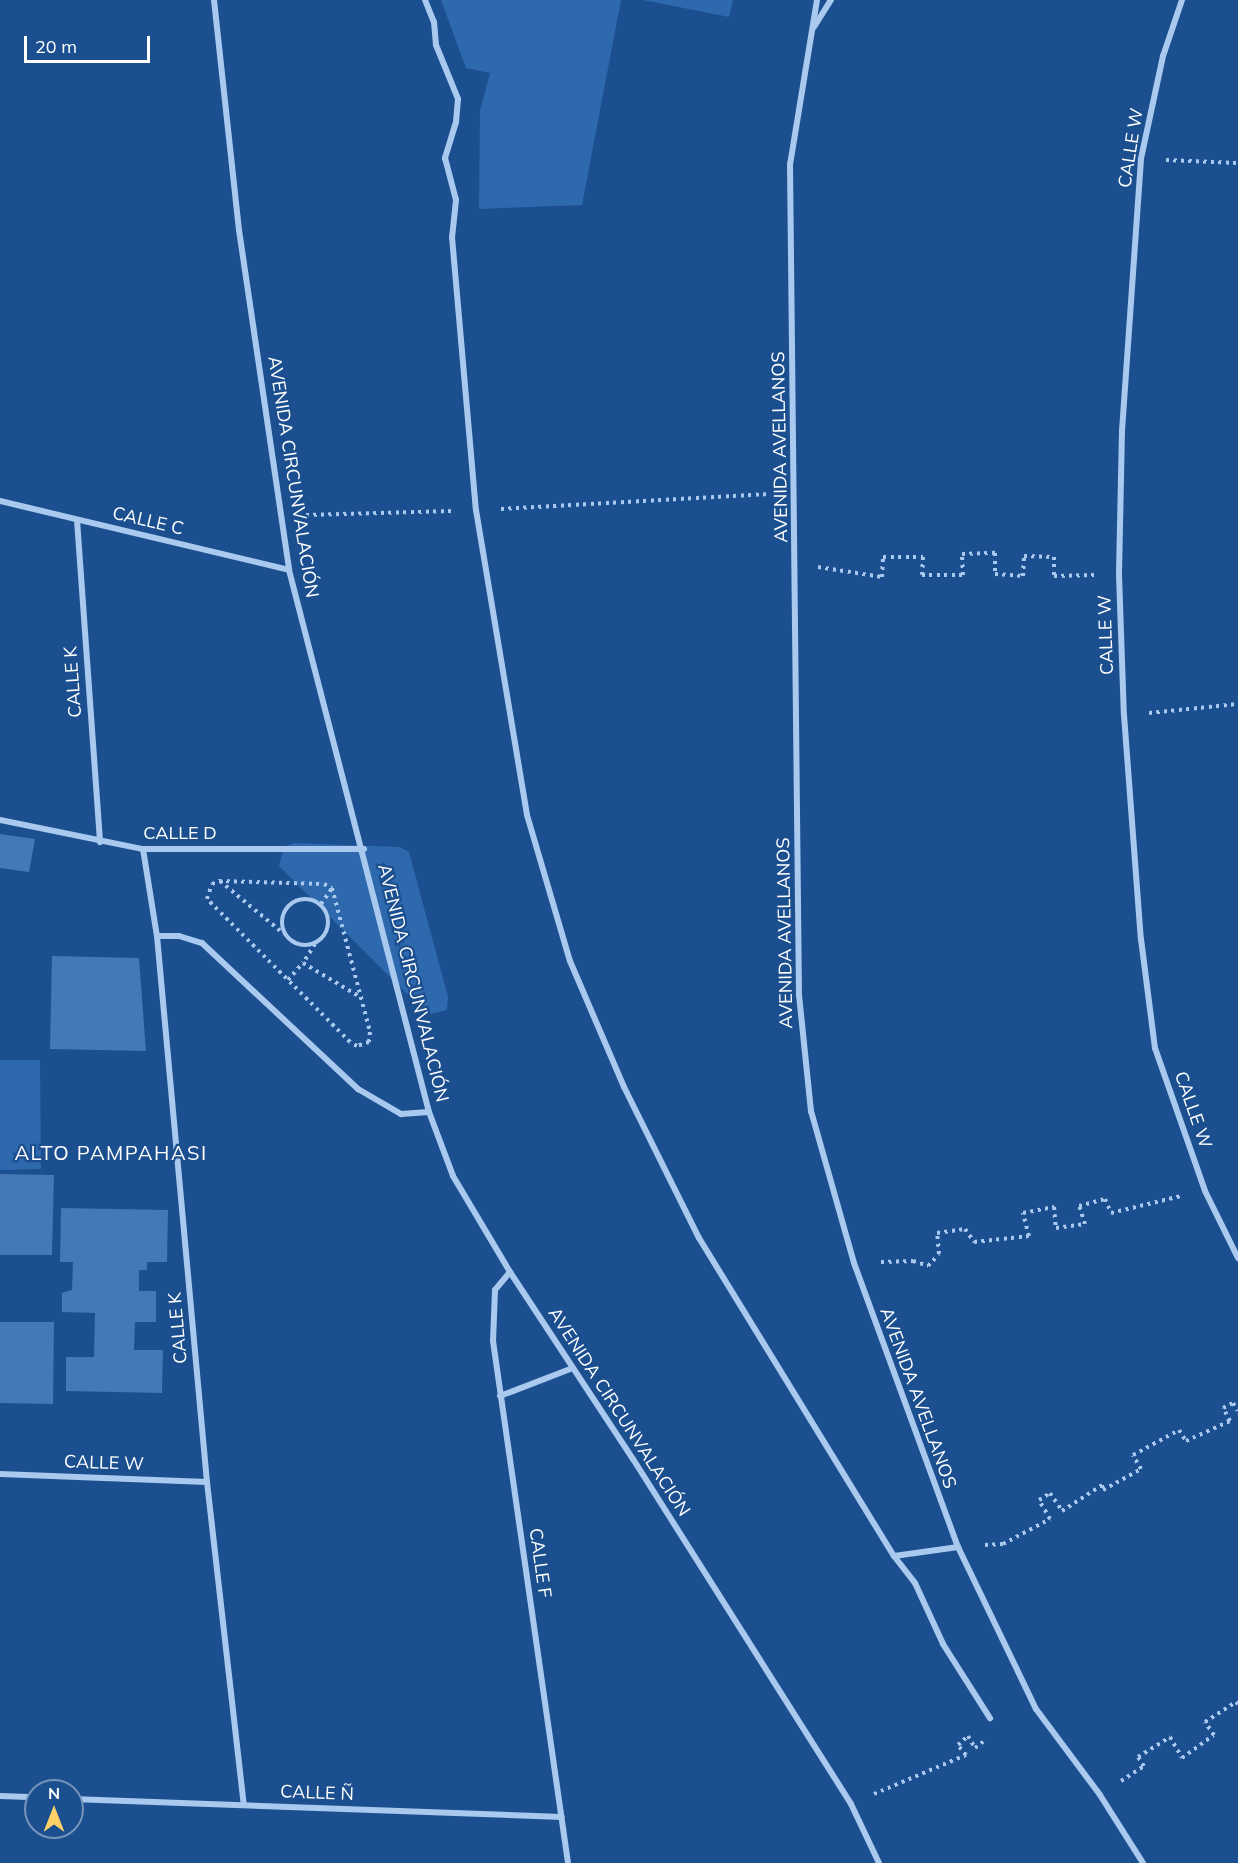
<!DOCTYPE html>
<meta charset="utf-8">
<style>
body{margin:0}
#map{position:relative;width:1238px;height:1863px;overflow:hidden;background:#1b4f8f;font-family:Mulish,sans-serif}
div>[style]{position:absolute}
.green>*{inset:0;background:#2e69ad}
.building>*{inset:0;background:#4478b7}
.path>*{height:4px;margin-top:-2px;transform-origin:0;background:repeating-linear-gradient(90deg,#a9c9ee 0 3px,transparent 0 7.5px)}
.path>.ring{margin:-2px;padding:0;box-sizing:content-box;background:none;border:4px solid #a9c9ee;border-radius:50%}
.street>*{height:6px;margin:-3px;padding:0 3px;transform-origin:3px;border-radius:3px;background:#a9c9ee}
span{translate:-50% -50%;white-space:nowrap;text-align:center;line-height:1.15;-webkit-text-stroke:4.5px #1b4f8f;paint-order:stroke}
.street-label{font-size:18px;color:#fff}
.neighbourhood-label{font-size:20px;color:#fff;letter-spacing:1.5px}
.north{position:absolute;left:24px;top:1779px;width:60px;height:60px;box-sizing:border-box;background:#1b4f8f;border:2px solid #7695bc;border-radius:50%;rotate:0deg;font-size:16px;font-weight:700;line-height:24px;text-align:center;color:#fff}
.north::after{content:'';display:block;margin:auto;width:21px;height:27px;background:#ffd166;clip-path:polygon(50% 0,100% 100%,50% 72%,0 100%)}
.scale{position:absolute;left:24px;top:36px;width:126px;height:27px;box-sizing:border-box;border:3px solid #fff;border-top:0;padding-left:8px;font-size:18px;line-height:21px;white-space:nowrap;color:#fff;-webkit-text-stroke:4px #1b4f8f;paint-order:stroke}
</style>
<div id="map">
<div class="green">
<div style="clip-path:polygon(441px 0,621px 0,582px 205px,479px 209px,480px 111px,490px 73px,466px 68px)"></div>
<div style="clip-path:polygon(643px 0,733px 0,729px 17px)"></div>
<div style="clip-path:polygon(294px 843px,400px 847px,409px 852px,448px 997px,447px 1010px,431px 1014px,423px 1010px,279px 866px,284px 847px)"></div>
<div style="clip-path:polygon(40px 1060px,41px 1169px,0 1170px,0 1060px)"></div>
</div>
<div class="building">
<div style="clip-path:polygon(0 834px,35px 839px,29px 872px,0 868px)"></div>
<div style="clip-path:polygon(52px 956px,139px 958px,146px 1051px,50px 1049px)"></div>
<div style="clip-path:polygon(0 1174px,54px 1175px,52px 1255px,0 1255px)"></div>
<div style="clip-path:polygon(61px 1208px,168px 1210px,167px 1262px,147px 1262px,147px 1270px,139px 1270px,139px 1291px,156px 1291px,156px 1322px,135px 1322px,134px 1350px,163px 1350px,162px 1393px,66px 1391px,66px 1357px,94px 1357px,95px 1313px,62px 1312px,62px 1293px,72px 1290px,73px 1262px,60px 1262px)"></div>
<div style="clip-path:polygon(0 1322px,54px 1322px,53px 1404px,0 1403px)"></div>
</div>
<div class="path">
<div style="left:1166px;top:160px;width:72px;rotate:2.4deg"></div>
<div style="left:501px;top:509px;width:268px;rotate:-3.2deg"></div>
<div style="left:306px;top:515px;width:146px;rotate:-1.6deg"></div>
<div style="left:818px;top:567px;width:65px;rotate:8.9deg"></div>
<div style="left:882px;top:577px;width:20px;rotate:-87deg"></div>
<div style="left:883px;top:557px;width:40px"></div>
<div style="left:923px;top:557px;width:18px;rotate:93deg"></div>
<div style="left:922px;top:575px;width:41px"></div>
<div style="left:963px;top:575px;width:21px;rotate:-93deg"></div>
<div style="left:962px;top:554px;width:33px;rotate:-2deg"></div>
<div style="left:995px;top:553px;width:21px;rotate:90deg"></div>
<div style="left:995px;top:574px;width:28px;rotate:4deg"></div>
<div style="left:1023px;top:576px;width:20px;rotate:-87deg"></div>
<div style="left:1024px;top:556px;width:30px;rotate:2deg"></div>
<div style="left:1054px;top:557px;width:19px;rotate:90deg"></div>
<div style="left:1054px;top:576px;width:40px;rotate:-1.4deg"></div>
<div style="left:1149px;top:713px;width:89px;rotate:-5.8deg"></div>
<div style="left:219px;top:881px;width:105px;rotate:1.6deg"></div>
<div style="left:324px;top:884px;width:9px;rotate:27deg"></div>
<div style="left:332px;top:888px;width:149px;rotate:75.2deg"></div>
<div style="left:370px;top:1032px;width:10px;rotate:96deg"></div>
<div style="left:369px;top:1042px;width:13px;rotate:162deg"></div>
<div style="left:357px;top:1046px;width:8px;rotate:-150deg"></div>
<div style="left:350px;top:1042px;width:202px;rotate:-135deg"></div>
<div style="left:207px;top:899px;width:16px;rotate:-72deg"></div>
<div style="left:212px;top:884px;width:8px;rotate:-23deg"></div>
<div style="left:220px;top:881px;width:83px;rotate:39.6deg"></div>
<div class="ring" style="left:282px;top:899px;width:42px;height:42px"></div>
<div style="left:321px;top:904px;width:19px;rotate:-55deg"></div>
<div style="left:315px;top:944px;width:22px;rotate:122deg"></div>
<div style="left:303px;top:963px;width:69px;rotate:30.7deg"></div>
<div style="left:288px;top:980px;width:23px;rotate:-49deg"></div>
<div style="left:881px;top:1262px;width:32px;rotate:-2deg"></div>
<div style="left:913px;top:1261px;width:16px;rotate:18deg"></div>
<div style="left:928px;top:1266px;width:16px;rotate:-47deg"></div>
<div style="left:939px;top:1254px;width:21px;rotate:-95deg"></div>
<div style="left:937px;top:1233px;width:28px;rotate:-8deg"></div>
<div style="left:965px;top:1229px;width:16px;rotate:55deg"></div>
<div style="left:974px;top:1242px;width:55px;rotate:-6.2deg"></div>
<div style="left:1029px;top:1236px;width:24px;rotate:-105deg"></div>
<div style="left:1023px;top:1213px;width:32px;rotate:-11deg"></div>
<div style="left:1054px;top:1207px;width:21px;rotate:85deg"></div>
<div style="left:1056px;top:1228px;width:29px;rotate:-8deg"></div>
<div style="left:1085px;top:1224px;width:19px;rotate:-108deg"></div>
<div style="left:1079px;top:1206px;width:27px;rotate:-15deg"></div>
<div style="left:1105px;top:1199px;width:15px;rotate:67deg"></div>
<div style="left:1111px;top:1213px;width:72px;rotate:-13.7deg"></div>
<div style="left:985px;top:1545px;width:18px;rotate:-3deg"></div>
<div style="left:1003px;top:1544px;width:53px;rotate:-28deg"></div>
<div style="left:1050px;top:1519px;width:22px;rotate:-120deg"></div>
<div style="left:1039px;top:1500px;width:13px;rotate:-32deg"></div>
<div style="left:1050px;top:1493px;width:22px;rotate:56deg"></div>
<div style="left:1062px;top:1511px;width:48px;rotate:-33deg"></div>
<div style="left:1102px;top:1485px;width:5px;rotate:79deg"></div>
<div style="left:1103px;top:1490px;width:43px;rotate:-28.9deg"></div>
<div style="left:1141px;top:1469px;width:16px;rotate:-120deg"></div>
<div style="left:1133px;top:1455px;width:52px;rotate:-28.5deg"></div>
<div style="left:1179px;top:1430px;width:13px;rotate:58deg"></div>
<div style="left:1186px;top:1441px;width:48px;rotate:-24.4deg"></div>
<div style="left:1230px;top:1421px;width:15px;rotate:-118deg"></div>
<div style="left:1223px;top:1408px;width:11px;rotate:-27deg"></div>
<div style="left:1233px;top:1403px;width:9px;rotate:58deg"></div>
<div style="left:1121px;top:1781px;width:27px;rotate:-33deg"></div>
<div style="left:1144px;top:1766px;width:11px;rotate:-124deg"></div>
<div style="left:1138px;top:1757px;width:38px;rotate:-32deg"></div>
<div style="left:1170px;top:1737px;width:24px;rotate:60deg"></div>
<div style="left:1182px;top:1758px;width:39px;rotate:-36deg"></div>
<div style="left:1214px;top:1735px;width:16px;rotate:-125deg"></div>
<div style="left:1205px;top:1722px;width:37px;rotate:-33deg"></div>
<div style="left:1236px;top:1702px;width:3px;rotate:45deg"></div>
<div style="left:874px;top:1794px;width:100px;rotate:-23deg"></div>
<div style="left:966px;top:1755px;width:13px;rotate:-129deg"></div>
<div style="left:958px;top:1745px;width:13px;rotate:-42deg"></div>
<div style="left:968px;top:1736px;width:14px;rotate:60deg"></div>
<div style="left:975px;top:1748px;width:11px;rotate:-38deg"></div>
</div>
<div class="street">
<div style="left:214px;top:0;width:231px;rotate:83.8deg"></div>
<div style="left:239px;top:230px;width:344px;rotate:81.6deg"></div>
<div style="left:289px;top:570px;width:560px;rotate:75.52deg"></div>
<div style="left:429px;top:1112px;width:68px;rotate:69.4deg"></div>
<div style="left:453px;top:1176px;width:112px;rotate:59.3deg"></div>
<div style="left:510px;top:1272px;width:224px;rotate:56.7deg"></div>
<div style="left:633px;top:1459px;width:408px;rotate:57.7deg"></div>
<div style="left:851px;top:1804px;width:65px;rotate:64.6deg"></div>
<div style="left:425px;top:0;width:24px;rotate:68deg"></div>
<div style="left:434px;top:22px;width:23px;rotate:85deg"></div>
<div style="left:436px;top:45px;width:58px;rotate:67.8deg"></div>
<div style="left:458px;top:99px;width:23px;rotate:95deg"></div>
<div style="left:456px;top:122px;width:38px;rotate:107deg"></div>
<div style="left:445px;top:158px;width:43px;rotate:75.3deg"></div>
<div style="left:456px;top:200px;width:37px;rotate:96deg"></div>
<div style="left:452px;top:237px;width:274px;rotate:85deg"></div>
<div style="left:476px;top:510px;width:309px;rotate:80.5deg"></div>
<div style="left:527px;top:815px;width:152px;rotate:73.6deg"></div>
<div style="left:570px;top:961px;width:137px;rotate:66.8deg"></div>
<div style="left:624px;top:1087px;width:169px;rotate:63.6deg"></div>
<div style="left:699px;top:1238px;width:373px;rotate:58.5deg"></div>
<div style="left:894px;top:1556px;width:65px;rotate:-8deg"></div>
<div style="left:817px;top:0;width:166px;rotate:99.3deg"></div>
<div style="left:790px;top:164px;width:831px;rotate:89.38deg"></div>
<div style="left:799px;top:995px;width:117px;rotate:84.1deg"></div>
<div style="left:811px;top:1111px;width:158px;rotate:74.2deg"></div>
<div style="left:854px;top:1263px;width:302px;rotate:69.9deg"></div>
<div style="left:958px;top:1547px;width:180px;rotate:64.3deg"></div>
<div style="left:1036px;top:1709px;width:107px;rotate:53.3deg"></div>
<div style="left:1100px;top:1795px;width:80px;rotate:57.7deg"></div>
<div style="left:1182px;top:0;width:59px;rotate:108.7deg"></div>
<div style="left:1163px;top:56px;width:105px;rotate:102.1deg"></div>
<div style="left:1141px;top:159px;width:272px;rotate:94deg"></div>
<div style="left:1122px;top:430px;width:145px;rotate:91.2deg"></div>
<div style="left:1119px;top:575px;width:140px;rotate:88deg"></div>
<div style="left:1124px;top:715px;width:225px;rotate:85.7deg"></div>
<div style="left:1141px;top:939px;width:110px;rotate:82.7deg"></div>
<div style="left:1155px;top:1048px;width:151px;rotate:70.7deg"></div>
<div style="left:1205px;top:1191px;width:75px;rotate:63.8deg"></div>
<div style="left:814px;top:27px;width:32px;rotate:-58deg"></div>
<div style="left:0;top:501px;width:297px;rotate:13.4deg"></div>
<div style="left:77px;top:520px;width:323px;rotate:85.9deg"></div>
<div style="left:0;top:820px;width:146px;rotate:11.5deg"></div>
<div style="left:143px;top:849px;width:221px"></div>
<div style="left:143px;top:849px;width:88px;rotate:80.9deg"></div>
<div style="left:157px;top:936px;width:548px;rotate:84.77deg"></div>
<div style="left:207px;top:1482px;width:325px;rotate:83.5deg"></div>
<div style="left:157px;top:936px;width:22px"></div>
<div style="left:179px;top:936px;width:24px;rotate:17deg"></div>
<div style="left:202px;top:943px;width:214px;rotate:43.1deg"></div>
<div style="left:358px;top:1089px;width:50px;rotate:30.2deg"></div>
<div style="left:401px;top:1114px;width:28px;rotate:-4deg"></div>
<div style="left:510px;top:1272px;width:23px;rotate:130deg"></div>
<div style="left:495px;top:1290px;width:51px;rotate:92.2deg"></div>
<div style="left:493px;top:1341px;width:527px;rotate:81.82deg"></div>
<div style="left:500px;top:1396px;width:78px;rotate:-21deg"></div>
<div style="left:0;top:1474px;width:207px;rotate:2.2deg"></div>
<div style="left:894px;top:1556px;width:34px;rotate:52deg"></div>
<div style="left:915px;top:1583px;width:67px;rotate:65.3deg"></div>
<div style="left:943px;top:1644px;width:88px;rotate:57.6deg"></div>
<div style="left:0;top:1796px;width:36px;rotate:2deg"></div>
<div style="left:72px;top:1799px;width:490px;rotate:2.1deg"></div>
</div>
<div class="street-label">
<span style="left:1131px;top:148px;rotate:-81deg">CALLE W</span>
<span style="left:780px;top:447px;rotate:-91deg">AVENIDA AVELLANOS</span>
<span style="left:293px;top:477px;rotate:81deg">AVENIDA CIRCUNVALACIÓN</span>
<span style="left:148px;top:521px;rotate:13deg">CALLE C</span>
<span style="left:1106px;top:635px;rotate:-92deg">CALLE W</span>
<span style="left:73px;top:682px;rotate:-94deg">CALLE K</span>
<span style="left:180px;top:833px">CALLE D</span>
<span style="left:785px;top:933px;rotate:-91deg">AVENIDA AVELLANOS</span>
<span style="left:413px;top:983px;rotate:76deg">AVENIDA CIRCUNVALACIÓN</span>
<span style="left:1193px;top:1110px;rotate:71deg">CALLE W</span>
<span style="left:178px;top:1328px;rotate:-95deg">CALLE K</span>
<span style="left:918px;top:1398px;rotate:70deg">AVENIDA AVELLANOS</span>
<span style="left:619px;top:1412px;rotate:57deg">AVENIDA CIRCUNVALACIÓN</span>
<span style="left:104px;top:1463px;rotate:2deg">CALLE W</span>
<span style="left:540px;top:1563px;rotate:82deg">CALLE F</span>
<span style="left:317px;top:1793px;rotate:2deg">CALLE Ñ</span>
</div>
<div class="neighbourhood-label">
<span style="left:111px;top:1152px">ALTO PAMPAHASI</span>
</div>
<div class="north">N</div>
<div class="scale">20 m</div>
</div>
